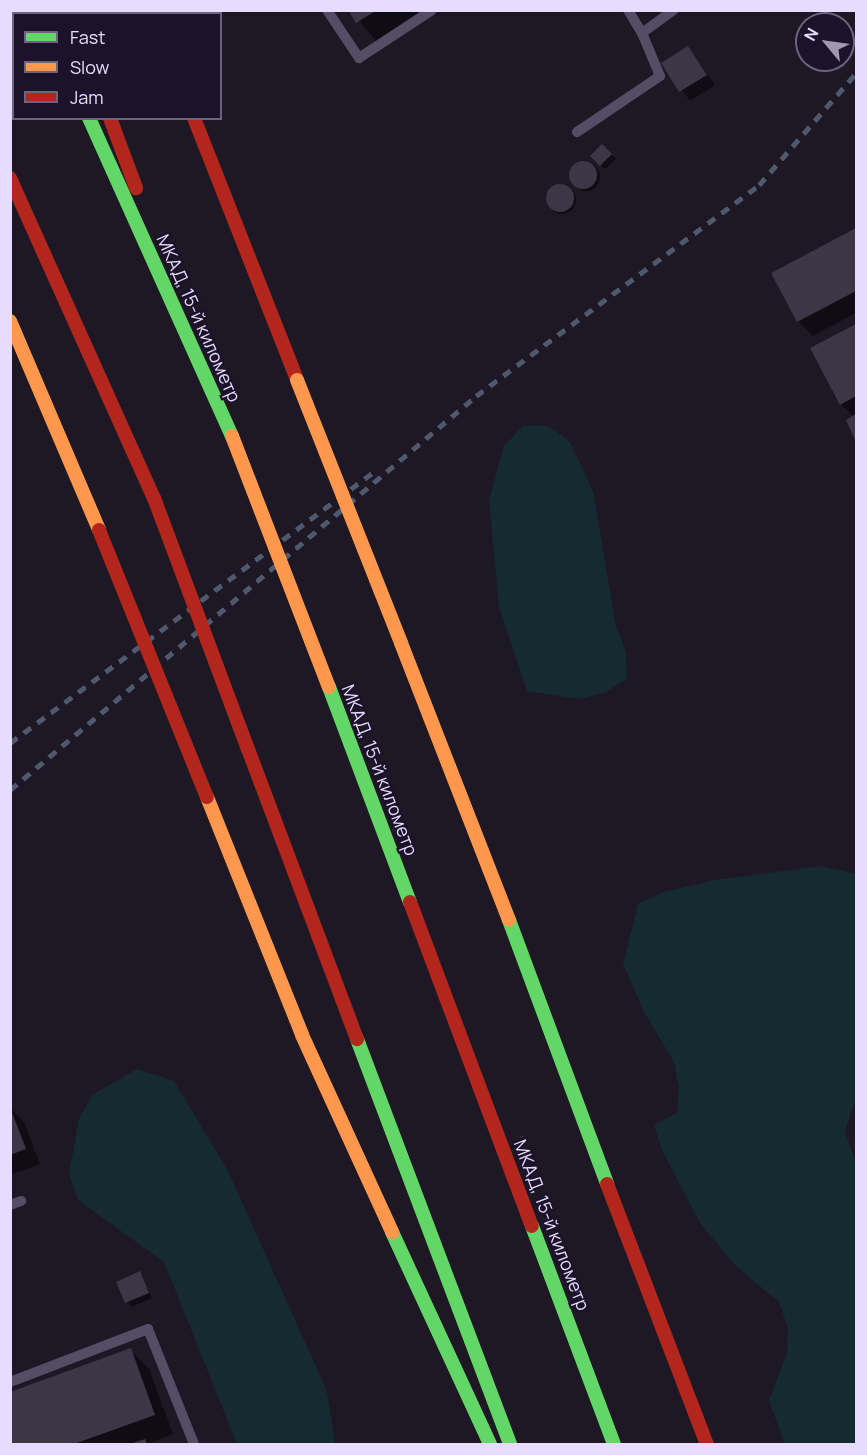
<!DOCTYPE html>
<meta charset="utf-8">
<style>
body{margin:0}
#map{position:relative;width:867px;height:1455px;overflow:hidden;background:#1d1824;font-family:Manrope,sans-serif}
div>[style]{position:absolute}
.green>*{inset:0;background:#162a32}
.shadow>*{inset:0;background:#0007}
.round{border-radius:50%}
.building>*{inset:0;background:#3d3646}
.lane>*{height:10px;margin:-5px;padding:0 5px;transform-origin:5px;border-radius:5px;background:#544d65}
.fast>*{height:14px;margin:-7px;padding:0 7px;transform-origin:7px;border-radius:7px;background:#63d668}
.slow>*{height:14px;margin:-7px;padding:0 7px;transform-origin:7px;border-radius:7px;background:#ff974d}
.jam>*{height:14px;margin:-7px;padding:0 7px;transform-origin:7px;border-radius:7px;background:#b3261e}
.rail>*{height:4.5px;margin-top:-2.25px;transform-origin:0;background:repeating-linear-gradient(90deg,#4e596f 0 9px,transparent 0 17px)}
.slow-bridge>*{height:14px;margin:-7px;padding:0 7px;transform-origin:7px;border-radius:7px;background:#ff974d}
.jam-bridge>*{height:14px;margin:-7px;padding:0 7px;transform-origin:7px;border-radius:7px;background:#b3261e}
span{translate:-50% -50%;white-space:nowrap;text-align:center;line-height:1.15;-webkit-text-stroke:4.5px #1c122a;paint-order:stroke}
.street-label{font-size:18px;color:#e8dcfe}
.frame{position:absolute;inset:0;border:12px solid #e8dcfe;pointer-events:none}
.legend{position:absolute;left:12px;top:12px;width:210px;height:108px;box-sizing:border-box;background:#1c122a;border:2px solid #6e637f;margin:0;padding:8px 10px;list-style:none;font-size:18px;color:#e8dcfe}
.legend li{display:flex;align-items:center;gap:12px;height:30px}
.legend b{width:30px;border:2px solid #6e637f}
.north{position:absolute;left:795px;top:12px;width:60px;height:60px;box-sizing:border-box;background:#1c122a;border:2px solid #6e637f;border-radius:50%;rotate:299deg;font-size:16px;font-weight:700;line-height:24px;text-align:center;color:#e8dcfe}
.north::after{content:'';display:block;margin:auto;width:21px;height:27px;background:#a197b2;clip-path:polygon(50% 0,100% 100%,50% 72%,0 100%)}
</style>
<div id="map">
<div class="green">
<div style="clip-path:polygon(523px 426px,549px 426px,570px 442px,593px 491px,616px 626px,626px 652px,627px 679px,604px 693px,580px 699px,527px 691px,499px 607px,489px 500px,504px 446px)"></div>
<div style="clip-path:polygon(821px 866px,856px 874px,856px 1097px,845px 1132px,856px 1163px,856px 1444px,785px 1444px,769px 1401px,787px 1353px,788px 1328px,779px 1302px,736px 1266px,700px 1223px,662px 1150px,654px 1125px,677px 1113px,679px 1088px,674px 1062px,644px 1012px,623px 964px,638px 904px,663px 892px,715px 880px)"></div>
<div style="clip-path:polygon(137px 1069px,174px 1081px,228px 1171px,327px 1391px,335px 1444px,237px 1444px,164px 1262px,78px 1200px,69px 1174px,79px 1119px,92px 1095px)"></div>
</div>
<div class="shadow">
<div style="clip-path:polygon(350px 10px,426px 10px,376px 41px)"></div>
<div style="clip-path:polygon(688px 47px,715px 85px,690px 101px,663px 63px)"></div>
<div style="clip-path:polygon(602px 146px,616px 159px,605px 169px,592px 156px)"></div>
<div class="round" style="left:572px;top:163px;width:28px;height:28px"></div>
<div class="round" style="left:548px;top:186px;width:28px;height:28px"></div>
<div style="clip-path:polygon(856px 229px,856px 313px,813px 336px,798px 321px,773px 274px)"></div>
<div style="clip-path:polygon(856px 325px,856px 438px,848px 420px,854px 417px,841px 404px,812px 348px)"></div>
<div style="clip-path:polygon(10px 1108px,24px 1122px,40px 1164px,10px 1175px)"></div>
<div style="clip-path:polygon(139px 1273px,152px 1298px,131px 1307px,118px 1283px)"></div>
<div style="clip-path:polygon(130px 1350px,149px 1369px,173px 1434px,148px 1444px,10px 1444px,10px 1394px)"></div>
</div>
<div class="building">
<div style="clip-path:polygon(348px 10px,377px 10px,356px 23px)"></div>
<div style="clip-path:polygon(688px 46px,707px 75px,679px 92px,661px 63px)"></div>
<div style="clip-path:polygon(602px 144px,612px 154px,600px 166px,590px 156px)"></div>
<div class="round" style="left:569px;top:161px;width:28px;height:28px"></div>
<div class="round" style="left:546px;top:184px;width:28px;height:28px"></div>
<div style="clip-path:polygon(856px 228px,856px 291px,797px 322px,771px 273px)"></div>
<div style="clip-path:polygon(856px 324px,856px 396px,840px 405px,810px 348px)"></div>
<div style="clip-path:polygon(856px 414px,856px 442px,846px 420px)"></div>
<div style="clip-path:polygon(10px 1107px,26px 1149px,10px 1155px)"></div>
<div style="clip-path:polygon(140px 1271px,149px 1293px,125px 1303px,116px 1282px)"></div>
<div style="clip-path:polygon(131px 1348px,155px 1415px,74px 1444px,10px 1444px,10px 1392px)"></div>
<div style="clip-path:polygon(145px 1439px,147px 1444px,130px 1444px)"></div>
</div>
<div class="lane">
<div style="left:327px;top:10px;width:58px;rotate:56.3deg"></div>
<div style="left:359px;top:58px;width:87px;rotate:-33.3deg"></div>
<div style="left:628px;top:10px;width:27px;rotate:59deg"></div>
<div style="left:642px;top:33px;width:39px;rotate:-36deg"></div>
<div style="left:577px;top:132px;width:100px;rotate:-34deg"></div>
<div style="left:660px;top:76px;width:47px;rotate:-112.7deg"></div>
<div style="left:10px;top:1205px;width:12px;rotate:-20deg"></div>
<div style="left:10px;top:1382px;width:148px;rotate:-21deg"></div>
<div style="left:148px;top:1329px;width:124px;rotate:68.2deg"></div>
</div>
<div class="fast">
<div style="left:40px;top:10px;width:4px;rotate:76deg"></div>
<div style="left:89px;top:118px;width:349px;rotate:65.8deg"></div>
<div style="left:329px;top:687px;width:230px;rotate:69.4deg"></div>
<div style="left:509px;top:920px;width:282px;rotate:69.6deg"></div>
<div style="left:357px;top:1039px;width:433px;rotate:69.3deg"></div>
<div style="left:532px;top:1226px;width:233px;rotate:69.4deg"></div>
<div style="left:392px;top:1232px;width:234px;rotate:65.2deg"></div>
</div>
<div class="slow">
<div style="left:10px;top:321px;width:227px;rotate:66.9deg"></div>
<div style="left:401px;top:643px;width:297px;rotate:68.7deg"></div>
<div style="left:207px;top:797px;width:256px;rotate:68.2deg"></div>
<div style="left:302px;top:1035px;width:217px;rotate:65.4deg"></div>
</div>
<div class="jam">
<div style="left:71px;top:10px;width:4px;rotate:76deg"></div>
<div style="left:147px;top:10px;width:4px;rotate:63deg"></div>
<div style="left:110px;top:118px;width:75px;rotate:69.6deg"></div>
<div style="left:194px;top:118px;width:282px;rotate:68.5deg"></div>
<div style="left:10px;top:178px;width:351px;rotate:65.8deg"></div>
<div style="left:248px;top:749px;width:310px;rotate:69.4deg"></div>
<div style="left:410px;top:902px;width:346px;rotate:69.4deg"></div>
<div style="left:607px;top:1184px;width:279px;rotate:69deg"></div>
</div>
<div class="rail">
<div style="left:10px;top:743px;width:455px;rotate:-36.7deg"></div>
<div style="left:10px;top:790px;width:610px;rotate:-40.21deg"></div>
<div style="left:476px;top:396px;width:353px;rotate:-36.7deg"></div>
<div style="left:759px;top:185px;width:148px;rotate:-49.1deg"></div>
</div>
<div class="slow-bridge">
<div style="left:297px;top:380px;width:283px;rotate:68.4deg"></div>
<div style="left:232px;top:436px;width:269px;rotate:68.9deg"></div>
</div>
<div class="jam-bridge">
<div style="left:154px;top:498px;width:268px;rotate:69.5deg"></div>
<div style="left:99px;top:530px;width:288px;rotate:68deg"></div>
</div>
<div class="street-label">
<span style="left:199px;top:318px;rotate:66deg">МКАД, 15-й километр</span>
<span style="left:380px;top:770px;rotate:69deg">МКАД, 15-й километр</span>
<span style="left:552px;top:1225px;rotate:69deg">МКАД, 15-й километр</span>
</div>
<div class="frame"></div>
<ul class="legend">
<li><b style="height:8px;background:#63d668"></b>Fast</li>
<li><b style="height:8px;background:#ff974d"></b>Slow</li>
<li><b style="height:8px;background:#b3261e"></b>Jam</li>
</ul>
<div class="north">N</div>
</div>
